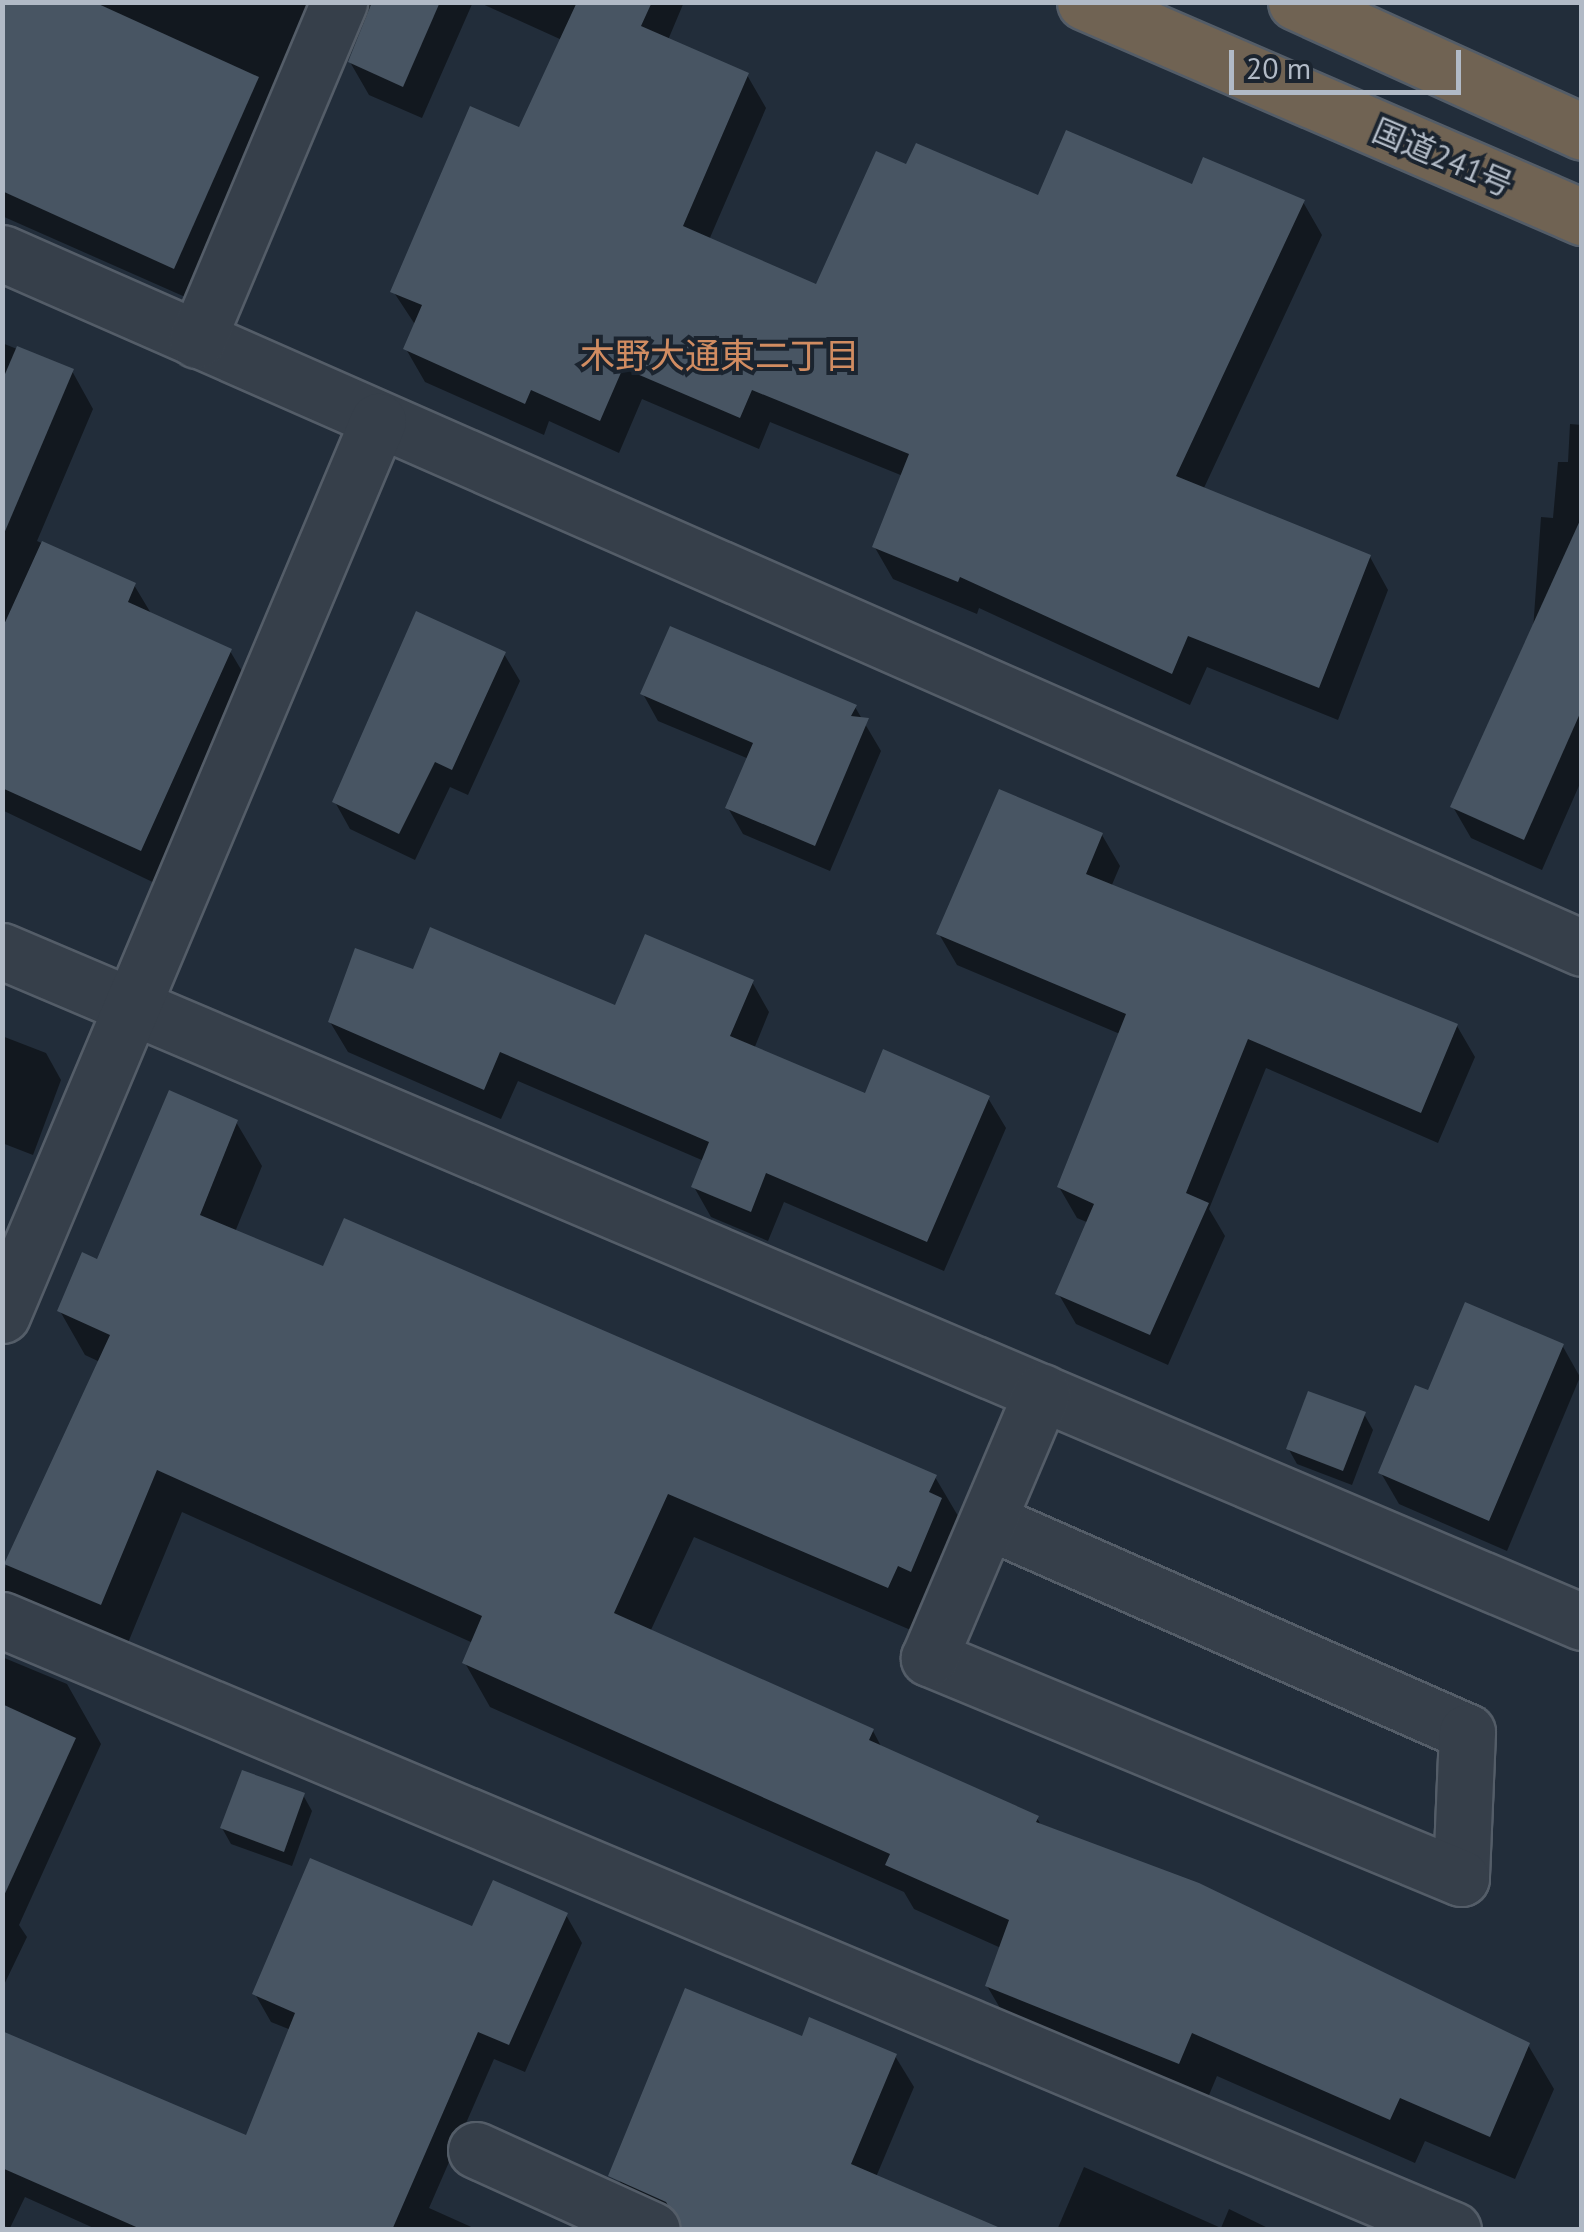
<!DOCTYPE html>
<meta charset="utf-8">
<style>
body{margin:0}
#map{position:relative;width:1584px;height:2232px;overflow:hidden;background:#222d3a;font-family:"PT Sans","Noto Sans JP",sans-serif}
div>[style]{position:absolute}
.shadow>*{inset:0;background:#0007}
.building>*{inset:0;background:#485563}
.roads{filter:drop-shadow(2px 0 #545d68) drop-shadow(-2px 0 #545d68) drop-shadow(0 2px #545d68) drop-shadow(0 -2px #545d68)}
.minor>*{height:55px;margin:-27.5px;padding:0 27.5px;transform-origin:27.5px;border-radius:27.5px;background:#363f4a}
.highway>*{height:55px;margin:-27.5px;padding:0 27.5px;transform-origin:27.5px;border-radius:27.5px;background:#706353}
span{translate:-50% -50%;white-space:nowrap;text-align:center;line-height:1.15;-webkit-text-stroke:8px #1b242f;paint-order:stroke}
.street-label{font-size:32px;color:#b1bac6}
.neighbourhood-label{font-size:35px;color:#d18c61}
.frame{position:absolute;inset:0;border:5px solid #b1bac6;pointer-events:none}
.scale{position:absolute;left:1229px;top:50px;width:232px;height:45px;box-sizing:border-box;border:5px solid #b1bac6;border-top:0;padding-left:12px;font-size:30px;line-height:35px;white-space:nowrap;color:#b1bac6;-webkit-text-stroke:8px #1b242f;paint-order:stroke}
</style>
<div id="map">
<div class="shadow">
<div style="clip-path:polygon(2px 2px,473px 2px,422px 118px,369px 95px,350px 62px,369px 8px,356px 3px,192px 300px,2px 216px)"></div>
<div style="clip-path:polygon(478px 2px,684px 2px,668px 40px,747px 75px,766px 108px,709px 240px,818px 288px,908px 167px,1039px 199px,1193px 187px,1303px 202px,1322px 235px,1203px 490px,1370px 557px,1388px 590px,1338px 720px,1207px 667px,1190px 705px,979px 608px,977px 614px,893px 579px,874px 546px,903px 476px,770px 422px,759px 449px,642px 399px,619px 453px,549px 421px,544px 435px,425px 382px,406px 349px,416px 326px,393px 291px,520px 130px,562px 40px)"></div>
<div style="clip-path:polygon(2px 343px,72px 371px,93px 409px,37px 541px,134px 585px,152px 615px,230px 651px,252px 688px,163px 887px,2px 810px)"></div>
<div style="clip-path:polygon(1570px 424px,1582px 425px,1582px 779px,1542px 870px,1471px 838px,1453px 807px,1533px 630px,1541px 517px,1553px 518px,1558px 462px,1568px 462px)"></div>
<div style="clip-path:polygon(504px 654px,520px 681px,468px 795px,450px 787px,415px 860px,350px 829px,335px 802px)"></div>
<div style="clip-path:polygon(643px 694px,855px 707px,881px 751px,830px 871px,743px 834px,728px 808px,749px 759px,658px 721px)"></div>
<div style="clip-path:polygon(1102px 835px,1120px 866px,1111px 887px,1457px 1026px,1475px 1057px,1438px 1143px,1266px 1068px,1209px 1209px,1225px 1236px,1168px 1365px,1076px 1324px,1058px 1293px,1089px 1223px,1077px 1218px,1059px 1187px,1120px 1034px,957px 965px,939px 934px)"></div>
<div style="clip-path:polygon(414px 972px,616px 1008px,752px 982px,769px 1012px,754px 1049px,866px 1096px,988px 1098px,1006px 1128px,944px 1271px,784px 1202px,768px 1241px,711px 1217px,694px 1187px,704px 1161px,518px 1081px,501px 1119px,348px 1052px,330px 1022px)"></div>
<div style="clip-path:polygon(2px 1036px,46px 1053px,61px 1080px,33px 1155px,2px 1143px)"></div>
<div style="clip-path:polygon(236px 1122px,262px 1166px,235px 1232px,325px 1269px,935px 1477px,961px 1521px,913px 1631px,694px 1537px,650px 1632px,873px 1731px,883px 1750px,1037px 1818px,1042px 1827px,1528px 2045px,1554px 2089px,1515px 2179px,1425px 2141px,1415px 2163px,1217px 2076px,1204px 2107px,1013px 2030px,987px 1986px,1001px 1948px,914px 1909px,904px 1892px,490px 1707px,465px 1663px,473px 1643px,182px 1512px,118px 1667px,2px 1604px,2px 1575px,100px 1362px,85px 1355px,60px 1311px,98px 1262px)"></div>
<div style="clip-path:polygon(1562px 1345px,1580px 1377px,1507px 1551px,1399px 1504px,1381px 1473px,1429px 1393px)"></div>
<div style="clip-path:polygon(1364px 1414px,1373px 1430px,1352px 1485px,1297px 1464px,1288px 1448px)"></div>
<div style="clip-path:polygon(2px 1657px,67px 1684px,101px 1744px,19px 1925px,27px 1937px,2px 1989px)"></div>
<div style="clip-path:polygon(303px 1795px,312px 1811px,292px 1866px,231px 1844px,222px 1828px)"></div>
<div style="clip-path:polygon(566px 1915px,582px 1943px,525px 2072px,494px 2059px,429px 2208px,478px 2230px,98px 2230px,25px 2197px,10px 2228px,2px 2225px,2px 2034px,247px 2138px,291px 2030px,271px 2022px,255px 1994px,474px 1929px)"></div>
<div style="clip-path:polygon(803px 2039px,895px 2056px,914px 2087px,876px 2177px,699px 2230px,632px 2202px,613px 2170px)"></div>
<div style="clip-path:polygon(1084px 2167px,1221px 2228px,1229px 2209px,1272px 2230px,1057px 2230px)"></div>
</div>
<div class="building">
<div style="clip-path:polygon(2px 2px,94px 2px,259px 77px,174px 269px,2px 191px)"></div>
<div style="clip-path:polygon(372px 2px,440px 2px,403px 87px,348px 62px)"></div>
<div style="clip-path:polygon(577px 2px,652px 2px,641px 26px,749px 73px,683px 226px,816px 284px,876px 151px,906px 164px,916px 143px,1038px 195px,1066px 130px,1192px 184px,1203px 157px,1305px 200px,1176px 476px,1371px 555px,1319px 688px,1188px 636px,1172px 674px,960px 577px,958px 582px,872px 547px,909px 454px,752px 390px,740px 418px,623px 368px,600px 421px,531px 390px,525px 404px,403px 349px,422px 305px,390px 292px,470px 106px,519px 127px)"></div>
<div style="clip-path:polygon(17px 346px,74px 369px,3px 536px,2px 381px)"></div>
<div style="clip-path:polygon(1582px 516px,1582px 709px,1524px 840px,1450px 807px)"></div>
<div style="clip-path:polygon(42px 541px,136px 583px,128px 602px,232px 649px,141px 851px,2px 788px,2px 629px)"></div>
<div style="clip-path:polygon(416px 611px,506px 652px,452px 770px,435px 762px,399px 834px,332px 802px)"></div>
<div style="clip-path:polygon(670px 626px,857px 705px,851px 716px,869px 718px,815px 846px,725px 808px,753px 743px,640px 694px)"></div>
<div style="clip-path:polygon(999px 789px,1103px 833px,1086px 874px,1458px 1024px,1421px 1113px,1248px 1039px,1186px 1193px,1209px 1203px,1150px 1335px,1055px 1294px,1094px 1204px,1057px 1187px,1126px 1014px,936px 934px)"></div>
<div style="clip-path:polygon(430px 927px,615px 1005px,645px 934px,754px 980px,730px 1036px,865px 1093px,883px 1049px,990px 1096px,927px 1242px,766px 1173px,751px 1212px,691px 1187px,709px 1142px,500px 1052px,484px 1090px,328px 1022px,355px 948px,413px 969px)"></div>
<div style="clip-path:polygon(169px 1090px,238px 1120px,200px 1215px,323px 1266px,344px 1218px,937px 1475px,929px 1492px,942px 1498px,911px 1572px,898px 1566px,888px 1588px,668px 1494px,614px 1613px,874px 1729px,869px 1740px,1039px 1816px,1036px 1822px,1199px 1883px,1530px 2043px,1490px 2137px,1400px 2098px,1390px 2120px,1192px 2033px,1179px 2064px,985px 1986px,1009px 1920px,885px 1865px,890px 1854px,462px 1663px,482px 1616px,157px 1470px,101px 1605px,4px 1564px,110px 1335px,57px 1311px,82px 1252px,97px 1259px)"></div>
<div style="clip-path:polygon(1465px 1302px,1564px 1344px,1489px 1521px,1378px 1473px,1415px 1385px,1428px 1390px)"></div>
<div style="clip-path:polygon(1308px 1391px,1366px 1412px,1343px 1471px,1286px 1449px)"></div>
<div style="clip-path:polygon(2px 1704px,76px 1738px,2px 1900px)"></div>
<div style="clip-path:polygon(242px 1770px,305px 1793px,284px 1852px,220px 1828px)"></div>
<div style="clip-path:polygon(310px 1858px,472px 1926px,493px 1880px,568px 1913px,509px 2045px,478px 2032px,392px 2230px,143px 2230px,2px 2168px,2px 2031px,246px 2135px,295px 2013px,252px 1994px)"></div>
<div style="clip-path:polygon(685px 1988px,802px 2036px,809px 2017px,897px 2054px,851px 2164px,1005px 2230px,683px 2230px,666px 2202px,608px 2176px)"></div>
</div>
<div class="roads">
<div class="minor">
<div style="left:2px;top:253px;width:1726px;rotate:23.74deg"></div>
<div style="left:197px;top:340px;width:367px;rotate:-67.2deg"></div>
<div style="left:2px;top:951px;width:1717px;rotate:23.01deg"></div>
<div style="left:2px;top:1315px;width:970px;rotate:-67.19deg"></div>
<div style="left:988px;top:1521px;width:523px;rotate:23.77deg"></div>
<div style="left:1467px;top:1732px;width:146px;rotate:92.4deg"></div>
<div style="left:1461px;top:1878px;width:576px;rotate:-157.53deg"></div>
<div style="left:929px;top:1658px;width:289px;rotate:-67deg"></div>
<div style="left:2px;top:1620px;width:1574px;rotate:22.8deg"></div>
<div style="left:476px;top:2150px;width:193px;rotate:24.4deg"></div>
</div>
<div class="highway">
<div style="left:1085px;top:2px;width:542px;rotate:23.39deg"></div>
<div style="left:1296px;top:2px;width:314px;rotate:24.4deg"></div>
</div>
</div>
<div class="street-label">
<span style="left:1443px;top:157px;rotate:23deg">国道241号</span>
</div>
<div class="neighbourhood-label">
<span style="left:720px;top:355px">木野大通東二丁目</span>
</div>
<div class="frame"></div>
<div class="scale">20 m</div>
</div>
